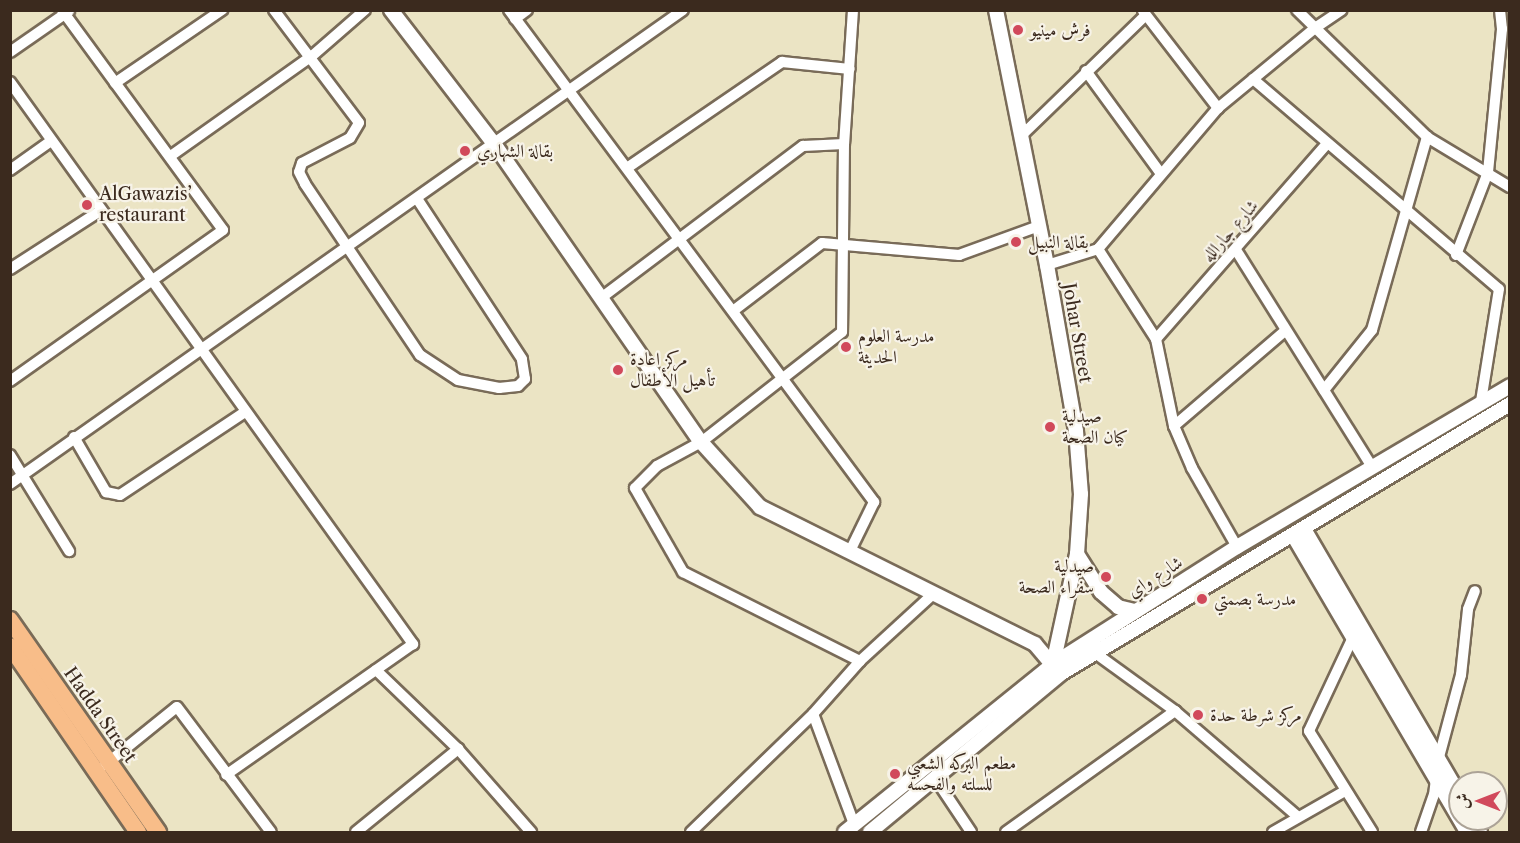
<!DOCTYPE html>
<meta charset="utf-8">
<style>
body{margin:0}
#map{position:relative;width:1520px;height:843px;overflow:hidden;background:#ebe4c4;font-family:"Libre Caslon Text",Amiri,serif}
div>[style]{position:absolute}
.roads{filter:drop-shadow(2px 0 #796b58) drop-shadow(-2px 0 #796b58) drop-shadow(0 2px #796b58) drop-shadow(0 -2px #796b58)}
.minor>*{height:10px;margin:-5px;padding:0 5px;transform-origin:5px;border-radius:5px;background:#fff}
.tertiary>*{height:14px;margin:-7px;padding:0 7px;transform-origin:7px;border-radius:7px;background:#fff}
.primary>*{height:16px;margin:-8px;padding:0 8px;transform-origin:8px;border-radius:8px;background:#f8bd89}
.dots>*{width:16px;height:16px;translate:-50% -50%;box-sizing:border-box;border:3px solid #f7f3e8;border-radius:50%}
span{translate:-50% -50%;white-space:nowrap;text-align:center;line-height:1.15;-webkit-text-stroke:4.5px #f7f3e8;paint-order:stroke}
.poi-label{font-size:18px;color:#3b2a1e}
.left{translate:0 -50%;text-align:left}
.right{translate:-100% -50%;text-align:right}
.street-label{font-size:18px;color:#3b2a1e}
.frame{position:absolute;inset:0;border:12px solid #3b2a1e;pointer-events:none}
.north{position:absolute;left:1448px;top:771px;width:60px;height:60px;box-sizing:border-box;background:#f7f3e8;border:2px solid #aca397;border-radius:50%;rotate:270deg;font-size:16px;font-weight:700;line-height:24px;text-align:center;color:#3b2a1e}
.north::after{content:'';display:block;margin:auto;width:21px;height:27px;background:#d1495b;clip-path:polygon(50% 0,100% 100%,50% 72%,0 100%)}
</style>
<div id="map">
<div class="roads">
<div class="minor">
<div style="left:274px;top:10px;width:141px;rotate:53deg"></div>
<div style="left:359px;top:123px;width:17px;rotate:121deg"></div>
<div style="left:350px;top:138px;width:54px;rotate:152.5deg"></div>
<div style="left:302px;top:163px;width:9px;rotate:108deg"></div>
<div style="left:299px;top:172px;width:13px;rotate:63deg"></div>
<div style="left:305px;top:184px;width:206px;rotate:56.1deg"></div>
<div style="left:420px;top:355px;width:45px;rotate:33.3deg"></div>
<div style="left:458px;top:380px;width:42px;rotate:11deg"></div>
<div style="left:499px;top:388px;width:19px;rotate:-6deg"></div>
<div style="left:518px;top:386px;width:10px;rotate:-45deg"></div>
<div style="left:525px;top:379px;width:20px;rotate:-99deg"></div>
<div style="left:522px;top:359px;width:190px;rotate:-123.2deg"></div>
<div style="left:509px;top:10px;width:613px;rotate:53.43deg"></div>
<div style="left:874px;top:502px;width:55px;rotate:116.1deg"></div>
<div style="left:853px;top:10px;width:134px;rotate:93.8deg"></div>
<div style="left:844px;top:144px;width:188px;rotate:90.6deg"></div>
<div style="left:842px;top:332px;width:179px;rotate:142deg"></div>
<div style="left:701px;top:442px;width:50px;rotate:151.4deg"></div>
<div style="left:657px;top:466px;width:31px;rotate:135deg"></div>
<div style="left:635px;top:488px;width:97px;rotate:60.3deg"></div>
<div style="left:683px;top:572px;width:198px;rotate:26.7deg"></div>
<div style="left:1297px;top:10px;width:182px;rotate:44.3deg"></div>
<div style="left:1427px;top:137px;width:97px;rotate:31.1deg"></div>
<div style="left:1143px;top:11px;width:123px;rotate:52.3deg"></div>
<div style="left:515px;top:19px;width:15px;rotate:-37deg"></div>
<div style="left:10px;top:52px;width:72px;rotate:-34.8deg"></div>
<div style="left:1086px;top:71px;width:127px;rotate:53.9deg"></div>
<div style="left:1253px;top:79px;width:323px;rotate:40.5deg"></div>
<div style="left:1499px;top:289px;width:114px;rotate:99.1deg"></div>
<div style="left:10px;top:82px;width:692px;rotate:54.36deg"></div>
<div style="left:413px;top:644px;width:228px;rotate:145deg"></div>
<div style="left:115px;top:83px;width:130px;rotate:-34.3deg"></div>
<div style="left:1020px;top:137px;width:175px;rotate:-44.1deg"></div>
<div style="left:172px;top:155px;width:171px;rotate:-35.3deg"></div>
<div style="left:312px;top:56px;width:70px;rotate:-41deg"></div>
<div style="left:627px;top:168px;width:188px;rotate:-34.4deg"></div>
<div style="left:782px;top:62px;width:68px;rotate:5.9deg"></div>
<div style="left:10px;top:170px;width:50px;rotate:-35.3deg"></div>
<div style="left:1098px;top:249px;width:107px;rotate:57.2deg"></div>
<div style="left:1156px;top:339px;width:89px;rotate:78.3deg"></div>
<div style="left:1174px;top:426px;width:46px;rotate:66.8deg"></div>
<div style="left:1192px;top:468px;width:91px;rotate:60.3deg"></div>
<div style="left:1236px;top:250px;width:256px;rotate:57.9deg"></div>
<div style="left:1456px;top:255px;width:89px;rotate:-68.9deg"></div>
<div style="left:1488px;top:172px;width:144px;rotate:-84.4deg"></div>
<div style="left:1502px;top:29px;width:19px;rotate:-96deg"></div>
<div style="left:1047px;top:265px;width:53px;rotate:-17.4deg"></div>
<div style="left:1098px;top:249px;width:185px;rotate:-49.6deg"></div>
<div style="left:1218px;top:108px;width:126px;rotate:-39.5deg"></div>
<div style="left:1315px;top:28px;width:32px;rotate:-34deg"></div>
<div style="left:10px;top:269px;width:107px;rotate:-32.8deg"></div>
<div style="left:601px;top:298px;width:253px;rotate:-37deg"></div>
<div style="left:803px;top:146px;width:41px;rotate:-2.8deg"></div>
<div style="left:733px;top:311px;width:112px;rotate:-37.4deg"></div>
<div style="left:822px;top:243px;width:138px;rotate:5deg"></div>
<div style="left:959px;top:255px;width:85px;rotate:-19.9deg"></div>
<div style="left:1156px;top:339px;width:259px;rotate:-48.8deg"></div>
<div style="left:10px;top:381px;width:261px;rotate:-35.3deg"></div>
<div style="left:223px;top:230px;width:273px;rotate:-126.2deg"></div>
<div style="left:1324px;top:390px;width:77px;rotate:-51.3deg"></div>
<div style="left:1372px;top:330px;width:201px;rotate:-74.1deg"></div>
<div style="left:1174px;top:426px;width:146px;rotate:-40.6deg"></div>
<div style="left:74px;top:437px;width:64px;rotate:59.8deg"></div>
<div style="left:106px;top:492px;width:14px;rotate:12deg"></div>
<div style="left:120px;top:495px;width:150px;rotate:-33.6deg"></div>
<div style="left:10px;top:455px;width:113px;rotate:58.4deg"></div>
<div style="left:10px;top:484px;width:823px;rotate:-35.16deg"></div>
<div style="left:1354px;top:635px;width:106px;rotate:115.1deg"></div>
<div style="left:1309px;top:731px;width:119px;rotate:58deg"></div>
<div style="left:1095px;top:653px;width:99px;rotate:35.9deg"></div>
<div style="left:1175px;top:711px;width:161px;rotate:40.7deg"></div>
<div style="left:376px;top:670px;width:114px;rotate:43.9deg"></div>
<div style="left:458px;top:749px;width:111px;rotate:48.7deg"></div>
<div style="left:105px;top:765px;width:92px;rotate:-38.9deg"></div>
<div style="left:177px;top:707px;width:156px;rotate:53.1deg"></div>
<div style="left:935px;top:778px;width:65px;rotate:56.3deg"></div>
<div style="left:854px;top:824px;width:117px;rotate:-110.4deg"></div>
<div style="left:813px;top:714px;width:71px;rotate:-48.4deg"></div>
<div style="left:860px;top:661px;width:99px;rotate:-42.5deg"></div>
<div style="left:356px;top:832px;width:132px;rotate:-39.1deg"></div>
<div style="left:691px;top:832px;width:170px;rotate:-44deg"></div>
<div style="left:1006px;top:832px;width:208px;rotate:-35.6deg"></div>
<div style="left:1273px;top:832px;width:83px;rotate:-29.7deg"></div>
<div style="left:1421px;top:832px;width:39px;rotate:-71deg"></div>
<div style="left:1434px;top:795px;width:38px;rotate:-83deg"></div>
<div style="left:1439px;top:757px;width:85px;rotate:-75deg"></div>
<div style="left:1461px;top:675px;width:66px;rotate:-83.9deg"></div>
<div style="left:1468px;top:609px;width:19px;rotate:-69deg"></div>
</div>
<div class="tertiary">
<div style="left:391px;top:10px;width:170px;rotate:52.4deg"></div>
<div style="left:495px;top:145px;width:361px;rotate:55.3deg"></div>
<div style="left:701px;top:442px;width:88px;rotate:47.8deg"></div>
<div style="left:760px;top:507px;width:307px;rotate:26.5deg"></div>
<div style="left:1035px;top:644px;width:39px;rotate:50deg"></div>
<div style="left:996px;top:10px;width:260px;rotate:78.7deg"></div>
<div style="left:1047px;top:265px;width:169px;rotate:80.1deg"></div>
<div style="left:1076px;top:431px;width:63px;rotate:85.5deg"></div>
<div style="left:1081px;top:494px;width:60px;rotate:93.8deg"></div>
<div style="left:1077px;top:554px;width:113px;rotate:102.3deg"></div>
<div style="left:1304px;top:529px;width:309px;rotate:59.7deg"></div>
<div style="left:1293px;top:535px;width:344px;rotate:59.6deg"></div>
<div style="left:1077px;top:554px;width:45px;rotate:57.7deg"></div>
<div style="left:1101px;top:592px;width:23px;rotate:41deg"></div>
<div style="left:1118px;top:607px;width:16px;rotate:14deg"></div>
<div style="left:1473px;top:819px;width:15px;rotate:62deg"></div>
<div style="left:845px;top:832px;width:267px;rotate:-38.9deg"></div>
<div style="left:1053px;top:664px;width:218px;rotate:-32.5deg"></div>
<div style="left:1237px;top:547px;width:317px;rotate:-30.5deg"></div>
<div style="left:870px;top:832px;width:247px;rotate:-39.7deg"></div>
<div style="left:1060px;top:674px;width:525px;rotate:-30.96deg"></div>
</div>
<div class="primary">
<div style="left:10px;top:620px;width:259px;rotate:55.1deg"></div>
<div style="left:10px;top:646px;width:226px;rotate:55.5deg"></div>
</div>
</div>
<div class="dots">
<div style="left:1018px;top:30px;background:#d1495b"></div>
<div style="left:465px;top:151px;background:#d1495b"></div>
<div style="left:87px;top:205px;background:#d1495b"></div>
<div style="left:1016px;top:242px;background:#d1495b"></div>
<div style="left:846px;top:347px;background:#d1495b"></div>
<div style="left:618px;top:370px;background:#d1495b"></div>
<div style="left:1050px;top:427px;background:#d1495b"></div>
<div style="left:1106px;top:577px;background:#d1495b"></div>
<div style="left:1202px;top:599px;background:#d1495b"></div>
<div style="left:1198px;top:715px;background:#d1495b"></div>
<div style="left:895px;top:774px;background:#d1495b"></div>
</div>
<div class="poi-label">
<span class="left" style="left:1030px;top:30px">فرش مينيو</span>
<span class="left" style="left:477px;top:151px">بقالة الشهاري</span>
<span class="left" style="left:99px;top:205px">AlGawazis’<br>restaurant</span>
<span class="left" style="left:1028px;top:242px">بقالة النبيل</span>
<span class="left" style="left:858px;top:347px">مدرسة العلوم<br>الحديثة</span>
<span class="left" style="left:630px;top:370px">مركز اعادة<br>تأهيل الأطفال</span>
<span class="left" style="left:1062px;top:427px">صيدلية<br>كيان الصحة</span>
<span class="right" style="left:1094px;top:577px">صيدلية<br>سفراء الصحة</span>
<span class="left" style="left:1214px;top:599px">مدرسة بصمتي</span>
<span class="left" style="left:1210px;top:715px">مركز شرطة حدة</span>
<span class="left" style="left:907px;top:774px">مطعم البركه الشعبي<br>للسلته والفحسه</span>
</div>
<div class="street-label">
<span style="left:1230px;top:231px;rotate:-49deg">شارع جارالله</span>
<span style="left:1077px;top:333px;rotate:80deg">Johar Street</span>
<span style="left:1155px;top:577px;rotate:-32deg">شارع واي</span>
<span style="left:100px;top:715px;rotate:55deg">Hadda Street</span>
</div>
<div class="frame"></div>
<div class="north">ش</div>
</div>
